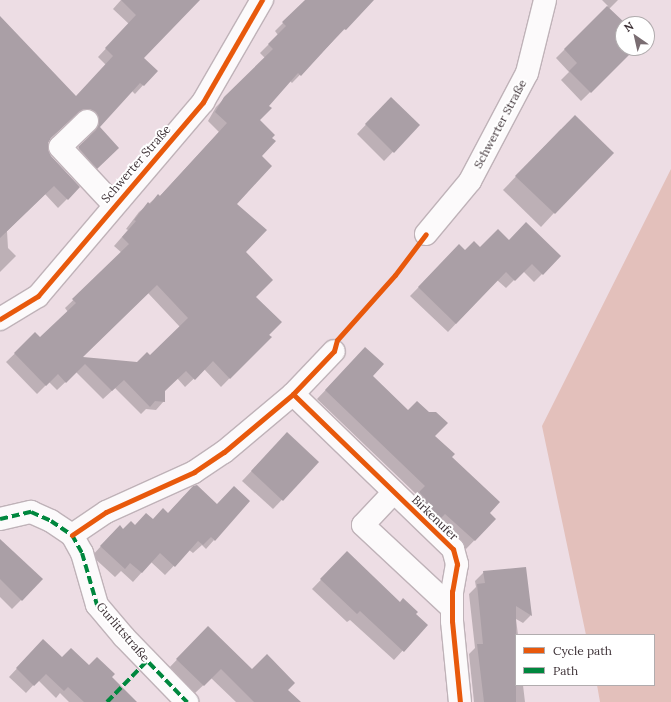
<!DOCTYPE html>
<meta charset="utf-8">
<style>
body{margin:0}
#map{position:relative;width:671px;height:702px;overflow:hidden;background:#eddde4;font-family:Lora,serif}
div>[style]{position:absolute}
.green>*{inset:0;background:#e3c0bb}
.shadow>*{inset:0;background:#0003}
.building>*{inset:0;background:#aa9fa6}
.roads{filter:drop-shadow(1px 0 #bfb2b8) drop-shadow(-1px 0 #bfb2b8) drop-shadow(0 1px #bfb2b8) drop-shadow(0 -1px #bfb2b8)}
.minor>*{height:22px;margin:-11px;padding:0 11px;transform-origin:11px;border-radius:11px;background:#fcfafb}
.quiet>*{height:4px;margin-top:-2px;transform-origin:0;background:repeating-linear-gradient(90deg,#00873e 0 8px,transparent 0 12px)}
.cycleway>*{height:5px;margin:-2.5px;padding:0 2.5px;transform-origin:2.5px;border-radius:2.5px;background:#e8590c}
span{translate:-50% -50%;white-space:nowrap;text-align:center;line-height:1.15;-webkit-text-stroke:4px #fff;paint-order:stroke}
.street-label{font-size:12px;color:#3c3035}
.legend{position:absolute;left:515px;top:634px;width:140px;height:52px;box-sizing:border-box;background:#fff;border:1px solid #b1acae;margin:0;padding:5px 7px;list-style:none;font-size:12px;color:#3c3035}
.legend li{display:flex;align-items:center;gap:8px;height:20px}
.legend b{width:20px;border:1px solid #b1acae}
.north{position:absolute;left:615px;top:16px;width:40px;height:40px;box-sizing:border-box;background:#fff;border:1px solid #b1acae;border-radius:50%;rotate:326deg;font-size:11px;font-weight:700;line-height:16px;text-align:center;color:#3c3035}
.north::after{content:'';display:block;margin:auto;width:14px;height:18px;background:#7a6d72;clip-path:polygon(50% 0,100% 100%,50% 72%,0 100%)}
</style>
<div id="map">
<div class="green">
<div style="clip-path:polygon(671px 169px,671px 702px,600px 702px,597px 685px,654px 685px,654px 635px,586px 635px,542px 426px)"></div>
</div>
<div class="shadow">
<div style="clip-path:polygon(121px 0,199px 0,142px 58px,156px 71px,135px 94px,132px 91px,98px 127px,109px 157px,88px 176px,70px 157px,88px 139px,91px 133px,91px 126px,81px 117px,74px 117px,50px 138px,47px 143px,47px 150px,50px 156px,79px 187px,58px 208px,45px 194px,7px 231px,8px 248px,16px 256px,0 272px,0 38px,76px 97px,106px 65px,98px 57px,129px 24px,113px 9px)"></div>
<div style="clip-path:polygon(evenodd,306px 0,373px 0,292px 83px,290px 81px,268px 106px,259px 120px,261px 156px,236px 204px,255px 297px,270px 337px,221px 387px,204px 369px,185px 387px,177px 378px,164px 391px,164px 401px,156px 410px,146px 409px,141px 414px,115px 388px,103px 399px,76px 372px,57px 390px,49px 382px,37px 394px,6px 362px,35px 334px,40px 338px,68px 312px,65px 308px,122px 253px,114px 246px,128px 230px,126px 229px,139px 212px,158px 196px,159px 197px,219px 132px,208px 121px,216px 107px,265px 58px,260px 53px,278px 35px,275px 31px,306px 0,148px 293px,180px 327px,150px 356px,137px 363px,81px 358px,148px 293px)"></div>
<div style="clip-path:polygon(602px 0,618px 0,609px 9px,624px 24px,623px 48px,635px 48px,581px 101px,561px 80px,569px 72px,556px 58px,608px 6px)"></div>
<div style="clip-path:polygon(391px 98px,419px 125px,384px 161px,357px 134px)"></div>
<div style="clip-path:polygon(561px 129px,554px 213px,541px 227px,503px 190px)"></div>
<div style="clip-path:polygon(509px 241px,560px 256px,534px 282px,523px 271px,506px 288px,497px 280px,448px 332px,410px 296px,459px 246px,465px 251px)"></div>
<div style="clip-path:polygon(357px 357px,372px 376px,434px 436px,451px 457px,488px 513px,495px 519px,466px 549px,411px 501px,417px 495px,317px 399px)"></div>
<div style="clip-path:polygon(278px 443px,318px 462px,273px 509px,242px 481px)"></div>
<div style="clip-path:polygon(184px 496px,214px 540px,206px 549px,202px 545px,193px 553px,189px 550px,165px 575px,151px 562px,133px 582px,121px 571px,115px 577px,92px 556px,111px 535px,168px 514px)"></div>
<div style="clip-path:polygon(0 547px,42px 579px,12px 609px,0 597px)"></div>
<div style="clip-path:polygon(338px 562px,400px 603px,426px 625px,394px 660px,350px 620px,347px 622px,312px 589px)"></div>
<div style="clip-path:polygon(484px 572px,531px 615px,523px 623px,516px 619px,518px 635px,516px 635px,516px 685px,523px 685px,525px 702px,474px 702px,469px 654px,475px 648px,469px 594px,476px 587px,475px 581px)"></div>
<div style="clip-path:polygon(208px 627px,252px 670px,287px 690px,299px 702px,236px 702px,211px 678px,194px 694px,168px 669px)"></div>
<div style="clip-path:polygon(36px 648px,89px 667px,111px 677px,135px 702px,69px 702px,60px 693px,56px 698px,38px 680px,26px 693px,9px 677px)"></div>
</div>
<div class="building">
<div style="clip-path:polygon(121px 0,200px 0,144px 58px,158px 71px,144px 86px,140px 83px,100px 127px,119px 148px,97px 169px,78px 147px,96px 130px,99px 124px,99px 118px,96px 112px,90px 109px,84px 109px,79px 112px,51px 138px,48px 143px,48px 149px,51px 156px,80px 187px,68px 200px,54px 186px,0 238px,0 16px,76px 96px,113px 56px,105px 48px,136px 15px)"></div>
<div style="clip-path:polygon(evenodd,305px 0,374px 0,346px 30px,344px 29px,301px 76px,298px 73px,269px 106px,272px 108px,260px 120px,275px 135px,272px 138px,276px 141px,262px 156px,272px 166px,237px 204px,267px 230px,246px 252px,273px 280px,256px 297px,282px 322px,269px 335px,272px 337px,230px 379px,213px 361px,195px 380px,186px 371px,165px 391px,165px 402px,155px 401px,150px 407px,124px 380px,112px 391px,85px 364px,66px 383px,58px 374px,46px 386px,14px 353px,35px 332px,40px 337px,76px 303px,72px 299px,129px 244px,122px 237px,136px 221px,134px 220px,148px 202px,150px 204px,158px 194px,160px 196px,227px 123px,215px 112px,224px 97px,273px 49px,268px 44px,286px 26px,282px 22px,305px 0,157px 285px,188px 318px,150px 355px,147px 352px,137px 362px,83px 357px,157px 285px)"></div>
<div style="clip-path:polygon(607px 6px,626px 24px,623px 24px,623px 48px,636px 48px,591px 93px,569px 71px,577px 63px,564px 49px)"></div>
<div style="clip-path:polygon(391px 97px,420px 125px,394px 153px,365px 124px)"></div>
<div style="clip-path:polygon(575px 115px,614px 153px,555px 214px,515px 176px)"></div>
<div style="clip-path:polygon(526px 222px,561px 256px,543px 275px,532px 264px,515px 281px,506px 272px,456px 324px,418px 287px,459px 244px,465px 250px,474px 241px,480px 247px,498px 229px,509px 240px)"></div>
<div style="clip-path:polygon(365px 347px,384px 364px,373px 376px,408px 410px,417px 401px,429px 412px,436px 412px,448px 423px,435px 436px,455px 454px,452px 457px,500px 502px,490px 513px,496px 519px,475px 541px,445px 514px,440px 519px,423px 503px,426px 499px,419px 492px,425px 486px,325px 390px)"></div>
<div style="clip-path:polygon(287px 432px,319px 462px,283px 501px,251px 471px)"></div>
<div style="clip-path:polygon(197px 485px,217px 504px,234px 486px,250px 501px,215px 541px,211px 537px,203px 545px,198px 541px,175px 567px,160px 553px,142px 573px,130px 563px,125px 569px,100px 546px,120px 525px,123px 529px,131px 521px,135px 525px,146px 513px,153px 519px,163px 508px,168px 513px,193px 486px)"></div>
<div style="clip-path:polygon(0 539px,43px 579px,22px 601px,0 579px)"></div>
<div style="clip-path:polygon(347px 551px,400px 602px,403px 598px,418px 612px,416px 614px,428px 625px,404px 652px,360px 611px,357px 614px,320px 579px)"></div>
<div style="clip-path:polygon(526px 567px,532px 616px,516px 606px,516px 702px,484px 702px,477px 644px,483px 644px,477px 584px,485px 583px,483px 571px)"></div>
<div style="clip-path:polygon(208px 626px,252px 669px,267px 654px,295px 683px,288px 690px,301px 702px,254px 702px,221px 669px,204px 686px,176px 659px)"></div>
<div style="clip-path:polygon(43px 639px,62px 657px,71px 648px,89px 665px,97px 657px,115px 674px,112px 677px,137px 702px,84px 702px,68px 687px,64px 691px,46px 674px,34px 686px,16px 668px)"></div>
</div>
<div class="roads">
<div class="minor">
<div style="left:87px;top:121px;width:37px;rotate:136deg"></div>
<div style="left:60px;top:147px;width:79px;rotate:47deg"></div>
<div style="left:426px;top:234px;width:69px;rotate:-50.3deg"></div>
<div style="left:470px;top:181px;width:122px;rotate:-62.2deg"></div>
<div style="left:527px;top:73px;width:75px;rotate:-76.1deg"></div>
<div style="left:0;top:319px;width:44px;rotate:-31.2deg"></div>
<div style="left:38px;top:296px;width:255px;rotate:-49.6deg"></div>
<div style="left:203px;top:102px;width:118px;rotate:-60deg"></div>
<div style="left:293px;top:394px;width:223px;rotate:44.1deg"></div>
<div style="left:453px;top:549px;width:16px;rotate:75deg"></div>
<div style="left:457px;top:564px;width:27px;rotate:100deg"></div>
<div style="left:452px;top:591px;width:30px;rotate:90deg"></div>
<div style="left:452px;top:621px;width:81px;rotate:84.4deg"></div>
<div style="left:394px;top:492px;width:45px;rotate:133.2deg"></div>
<div style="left:363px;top:525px;width:120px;rotate:43deg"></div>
<div style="left:0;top:519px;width:32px;rotate:-13deg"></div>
<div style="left:31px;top:512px;width:22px;rotate:24deg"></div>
<div style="left:51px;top:521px;width:25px;rotate:34deg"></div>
<div style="left:72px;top:535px;width:21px;rotate:61deg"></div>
<div style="left:82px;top:553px;width:54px;rotate:73.9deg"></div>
<div style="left:97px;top:605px;width:42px;rotate:49.8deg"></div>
<div style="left:124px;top:637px;width:91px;rotate:45.9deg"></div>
<div style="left:72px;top:535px;width:41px;rotate:-34.1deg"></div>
<div style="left:106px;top:512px;width:97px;rotate:-24.4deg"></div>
<div style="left:194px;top:472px;width:36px;rotate:-34deg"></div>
<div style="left:224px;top:452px;width:90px;rotate:-40deg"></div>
<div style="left:293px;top:394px;width:59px;rotate:-46.4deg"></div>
</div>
</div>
<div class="quiet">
<div style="left:0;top:519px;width:32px;rotate:-13deg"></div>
<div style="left:31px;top:512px;width:22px;rotate:24deg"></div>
<div style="left:51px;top:521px;width:25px;rotate:34deg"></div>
<div style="left:72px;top:535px;width:21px;rotate:61deg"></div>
<div style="left:82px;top:553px;width:54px;rotate:73.9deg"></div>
<div style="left:97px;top:605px;width:42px;rotate:49.8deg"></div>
<div style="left:124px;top:637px;width:91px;rotate:45.9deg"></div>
<div style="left:107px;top:702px;width:57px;rotate:-45.7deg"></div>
</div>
<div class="cycleway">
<div style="left:0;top:319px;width:44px;rotate:-31.2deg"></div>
<div style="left:38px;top:296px;width:255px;rotate:-49.6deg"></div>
<div style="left:203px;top:102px;width:118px;rotate:-60deg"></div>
<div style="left:293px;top:394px;width:223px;rotate:44.1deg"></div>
<div style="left:453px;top:549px;width:16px;rotate:75deg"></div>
<div style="left:457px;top:564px;width:27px;rotate:100deg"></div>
<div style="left:452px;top:591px;width:30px;rotate:90deg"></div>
<div style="left:452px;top:621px;width:81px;rotate:84.4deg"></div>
<div style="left:72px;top:535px;width:41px;rotate:-34.1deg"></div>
<div style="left:106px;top:512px;width:97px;rotate:-24.4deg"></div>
<div style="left:194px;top:472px;width:36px;rotate:-34deg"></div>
<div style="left:224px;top:452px;width:90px;rotate:-40deg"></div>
<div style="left:293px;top:394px;width:59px;rotate:-46.4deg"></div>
<div style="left:334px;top:351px;width:11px;rotate:-75deg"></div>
<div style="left:337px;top:340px;width:87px;rotate:-48.3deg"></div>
<div style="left:395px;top:275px;width:51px;rotate:-52.9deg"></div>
</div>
<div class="street-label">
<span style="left:500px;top:124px;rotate:-62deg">Schwerter Straße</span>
<span style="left:136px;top:164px;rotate:-49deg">Schwerter Straße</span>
<span style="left:435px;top:518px;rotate:44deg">Birkenufer</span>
<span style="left:123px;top:632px;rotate:49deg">Gurlittstraße</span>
</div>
<ul class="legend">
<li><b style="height:5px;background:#e8590c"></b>Cycle path</li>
<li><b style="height:5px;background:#00873e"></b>Path</li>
</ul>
<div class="north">N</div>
</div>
